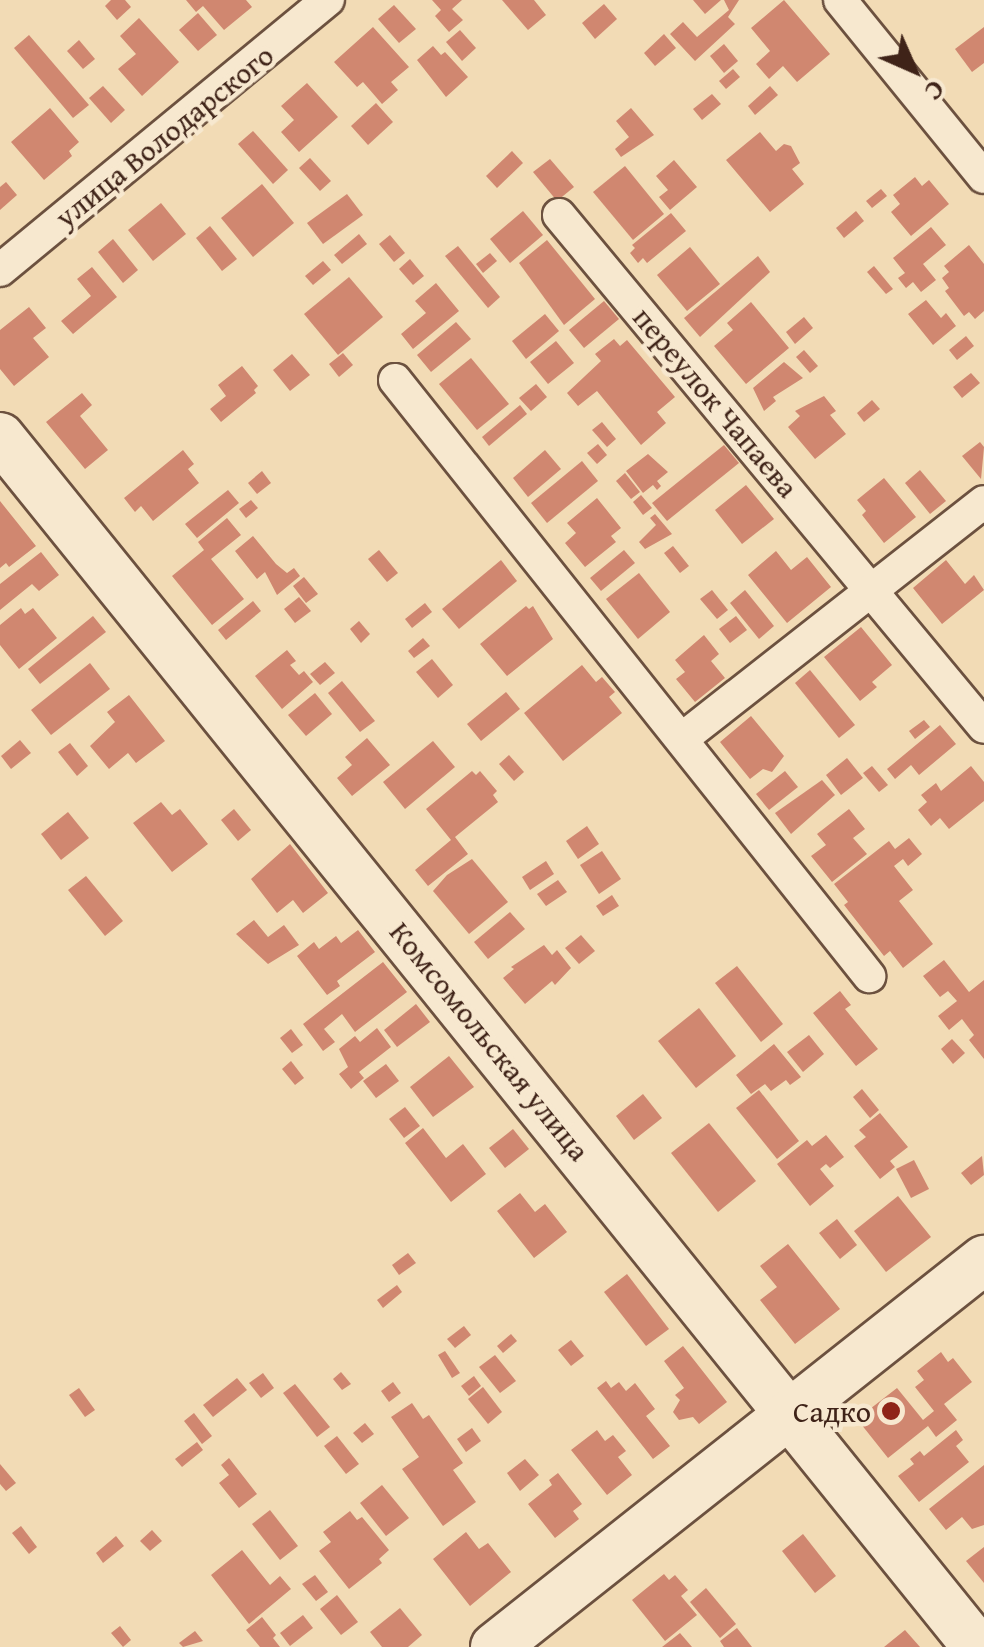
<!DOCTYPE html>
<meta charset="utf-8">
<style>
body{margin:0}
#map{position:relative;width:984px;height:1647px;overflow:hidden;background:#f2dbb5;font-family:"Gentium Book Plus",serif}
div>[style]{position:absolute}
.building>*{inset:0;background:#d08770}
.roads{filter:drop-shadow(2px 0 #6c513f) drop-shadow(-2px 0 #6c513f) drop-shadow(0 2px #6c513f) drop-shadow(0 -2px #6c513f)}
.street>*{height:32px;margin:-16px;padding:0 16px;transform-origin:16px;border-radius:16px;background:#f7e8cf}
.secondary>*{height:48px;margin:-24px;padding:0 24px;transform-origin:24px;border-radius:24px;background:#f7e8cf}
.dots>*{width:28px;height:28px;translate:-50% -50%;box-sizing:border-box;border:5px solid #f7e8cf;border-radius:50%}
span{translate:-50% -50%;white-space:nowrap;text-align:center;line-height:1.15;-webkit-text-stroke:9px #f7e8cf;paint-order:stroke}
.street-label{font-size:30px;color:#3f2318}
.poi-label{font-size:30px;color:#3f2318}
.right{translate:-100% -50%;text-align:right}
.north{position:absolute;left:864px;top:20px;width:100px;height:100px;-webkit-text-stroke:8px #f7e8cf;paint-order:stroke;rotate:135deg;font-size:28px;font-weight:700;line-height:40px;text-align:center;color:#3f2318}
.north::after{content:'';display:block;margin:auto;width:35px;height:45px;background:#3f2318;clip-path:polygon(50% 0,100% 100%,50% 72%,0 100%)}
</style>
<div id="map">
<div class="building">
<div style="clip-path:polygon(111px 0,125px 0,131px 7px,117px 20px,105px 6px)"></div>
<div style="clip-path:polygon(186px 0,246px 0,252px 7px,224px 30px,203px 6px,196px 12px)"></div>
<div style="clip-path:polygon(432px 0,462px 0,452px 9px,463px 20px,449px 32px,435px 16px,441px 10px)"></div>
<div style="clip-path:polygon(502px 0,534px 0,546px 15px,528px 30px)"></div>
<div style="clip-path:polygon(693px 0,721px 0,705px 14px)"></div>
<div style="clip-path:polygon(724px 0,739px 0,728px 17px,735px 24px,695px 61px,670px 34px,683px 22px,697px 37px,729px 10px)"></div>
<div style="clip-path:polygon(784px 0,830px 54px,797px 82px,783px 66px,769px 79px,756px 64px,770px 51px,751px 28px)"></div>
<div style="clip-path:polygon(604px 4px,617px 19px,595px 39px,582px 23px)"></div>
<div style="clip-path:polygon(394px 5px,416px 29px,399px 43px,378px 19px)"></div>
<div style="clip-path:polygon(198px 13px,217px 35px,198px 51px,179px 30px)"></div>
<div style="clip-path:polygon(139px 18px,179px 62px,142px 96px,118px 69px,136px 54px,120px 36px)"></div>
<div style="clip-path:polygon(373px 27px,409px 67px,391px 82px,398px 90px,382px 104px,363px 82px,357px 87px,334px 62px)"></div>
<div style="clip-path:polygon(984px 27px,984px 63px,972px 72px,955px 49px)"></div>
<div style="clip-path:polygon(460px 30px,476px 48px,462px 61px,446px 42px)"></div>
<div style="clip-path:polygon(664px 34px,676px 48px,655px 66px,644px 53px)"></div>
<div style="clip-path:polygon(29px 35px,89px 105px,73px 118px,14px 48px)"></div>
<div style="clip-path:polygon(79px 40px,95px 59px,83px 69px,67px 51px)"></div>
<div style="clip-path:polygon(724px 44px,738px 61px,724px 73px,710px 56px)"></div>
<div style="clip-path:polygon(433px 46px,441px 55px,445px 52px,468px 77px,446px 97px,417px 60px)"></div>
<div style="clip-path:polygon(733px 69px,740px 77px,726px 89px,719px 81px)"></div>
<div style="clip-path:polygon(307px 83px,338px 117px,299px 152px,281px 132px,294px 120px,281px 106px)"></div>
<div style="clip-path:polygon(103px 86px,125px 110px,111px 123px,89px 98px)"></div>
<div style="clip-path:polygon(770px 86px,778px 95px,755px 115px,748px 106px)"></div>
<div style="clip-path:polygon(712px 94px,721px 104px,702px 120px,693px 109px)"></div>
<div style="clip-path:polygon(376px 103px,393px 122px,368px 145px,351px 126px)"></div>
<div style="clip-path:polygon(50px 108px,79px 142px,69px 151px,72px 156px,44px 180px,11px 142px)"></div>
<div style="clip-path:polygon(631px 108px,654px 135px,621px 157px,615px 149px,629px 137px,616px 121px)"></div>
<div style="clip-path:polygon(253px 131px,288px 170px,273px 184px,238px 144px)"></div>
<div style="clip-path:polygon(760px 132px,776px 151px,784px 144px,791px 146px,800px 163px,792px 169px,804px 184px,770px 212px,726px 160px)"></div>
<div style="clip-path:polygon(512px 151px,523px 163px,497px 188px,486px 176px)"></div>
<div style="clip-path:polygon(310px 158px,331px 181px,320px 191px,299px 168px)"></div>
<div style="clip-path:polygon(550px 159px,574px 187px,557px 201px,533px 172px)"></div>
<div style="clip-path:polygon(674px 160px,697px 187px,670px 210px,659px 197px,668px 190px,656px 176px)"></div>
<div style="clip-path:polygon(625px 166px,664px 214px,633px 240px,593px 192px)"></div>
<div style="clip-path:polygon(915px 177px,922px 186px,929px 180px,949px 204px,911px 236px,891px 212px,900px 204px,893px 195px)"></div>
<div style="clip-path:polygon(6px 182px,17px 195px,0 210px,0 187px)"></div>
<div style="clip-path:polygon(262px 184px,294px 223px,253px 257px,221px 218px)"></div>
<div style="clip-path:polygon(881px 189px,887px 196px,872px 208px,866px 201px)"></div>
<div style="clip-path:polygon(347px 194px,363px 215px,323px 244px,307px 223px)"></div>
<div style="clip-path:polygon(161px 203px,186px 234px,153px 261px,128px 230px)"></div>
<div style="clip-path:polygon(523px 211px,543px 235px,510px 263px,490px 239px)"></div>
<div style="clip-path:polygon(856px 211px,864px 221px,844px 238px,836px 228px)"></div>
<div style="clip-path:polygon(671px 213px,686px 231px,647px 263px,643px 258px,638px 263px,630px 253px,635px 248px,632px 245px)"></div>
<div style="clip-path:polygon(210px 226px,237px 259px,222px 271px,196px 238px)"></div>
<div style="clip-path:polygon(931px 227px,946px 245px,923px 264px,936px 280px,921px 292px,913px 282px,906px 288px,898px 278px,905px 273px,893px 258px)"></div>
<div style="clip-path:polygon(359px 234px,367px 244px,342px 264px,334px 255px)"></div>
<div style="clip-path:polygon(390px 235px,405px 253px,394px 262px,379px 244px)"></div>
<div style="clip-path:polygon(113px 239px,138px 270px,123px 283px,98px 252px)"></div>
<div style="clip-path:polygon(547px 240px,595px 299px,564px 325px,519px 263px)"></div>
<div style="clip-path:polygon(969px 245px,984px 264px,984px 311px,975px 319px,969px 312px,964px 316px,945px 291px,949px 288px,942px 278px,949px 272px,944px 266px)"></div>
<div style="clip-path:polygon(458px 246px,500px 297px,488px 308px,445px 256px)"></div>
<div style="clip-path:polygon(690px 247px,720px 284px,687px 311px,657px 275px)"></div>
<div style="clip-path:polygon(490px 253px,497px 261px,483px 273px,476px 264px)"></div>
<div style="clip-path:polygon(758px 256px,770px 272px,700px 337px,684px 318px)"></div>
<div style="clip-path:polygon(410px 259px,424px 276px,413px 285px,399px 269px)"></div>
<div style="clip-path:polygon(323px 261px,331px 270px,313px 285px,305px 276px)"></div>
<div style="clip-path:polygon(874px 266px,893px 289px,886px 294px,867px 272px)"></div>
<div style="clip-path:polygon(92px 267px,117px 297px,73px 334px,61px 321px,91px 296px,77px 279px)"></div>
<div style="clip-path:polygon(349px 277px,383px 317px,338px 355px,304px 314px)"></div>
<div style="clip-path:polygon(436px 283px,459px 311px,413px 349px,401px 334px,426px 313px,415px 301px)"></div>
<div style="clip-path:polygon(926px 300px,941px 318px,946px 313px,956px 326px,933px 345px,908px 314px)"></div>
<div style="clip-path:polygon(604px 301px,619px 319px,584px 348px,569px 330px)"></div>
<div style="clip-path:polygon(751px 302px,789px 348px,746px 384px,714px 346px,733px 330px,727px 323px)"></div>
<div style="clip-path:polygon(29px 307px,46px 328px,33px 338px,49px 357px,14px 386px,0 369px,0 330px)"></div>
<div style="clip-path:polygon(545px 314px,559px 331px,526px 359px,512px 341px)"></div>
<div style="clip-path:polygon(804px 317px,813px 328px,795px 344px,786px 332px)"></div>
<div style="clip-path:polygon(456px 322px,471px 339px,431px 372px,417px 355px)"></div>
<div style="clip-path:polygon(966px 336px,974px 346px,957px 360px,949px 350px)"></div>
<div style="clip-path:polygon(614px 339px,620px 346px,627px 340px,675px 397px,657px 412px,666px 423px,641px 445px,597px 391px,578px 406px,567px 393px,601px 361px,595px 354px)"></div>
<div style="clip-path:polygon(556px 341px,574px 363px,548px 384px,530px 362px)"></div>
<div style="clip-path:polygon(804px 350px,818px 366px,810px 373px,796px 357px)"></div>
<div style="clip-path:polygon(343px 353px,353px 365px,339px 377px,329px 364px)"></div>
<div style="clip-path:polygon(292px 354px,310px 375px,290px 391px,273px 370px)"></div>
<div style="clip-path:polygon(471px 358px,509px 404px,477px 430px,439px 384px)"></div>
<div style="clip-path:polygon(784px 362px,803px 378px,773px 397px,776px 401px,764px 411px,753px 388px)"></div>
<div style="clip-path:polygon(242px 366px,258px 386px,254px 390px,256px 393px,221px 422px,210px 409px,226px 396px,218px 385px)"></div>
<div style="clip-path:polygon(971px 373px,980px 383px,962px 398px,953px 387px)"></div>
<div style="clip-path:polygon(536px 384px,547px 397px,531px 411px,519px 398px)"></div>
<div style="clip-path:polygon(82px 393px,92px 405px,80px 416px,108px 450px,85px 469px,46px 422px)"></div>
<div style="clip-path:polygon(824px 396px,836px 411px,830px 415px,846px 434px,815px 459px,788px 427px,800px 416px,795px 411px)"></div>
<div style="clip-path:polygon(872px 400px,880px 409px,864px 422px,857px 413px)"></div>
<div style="clip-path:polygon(520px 405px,527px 414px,489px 446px,482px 437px)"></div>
<div style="clip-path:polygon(602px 422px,616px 439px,607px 447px,592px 430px)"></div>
<div style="clip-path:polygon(980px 442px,984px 447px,981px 479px,962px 456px)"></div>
<div style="clip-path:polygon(598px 444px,607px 455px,597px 464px,587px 453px)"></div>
<div style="clip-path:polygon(724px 445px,739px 463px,667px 521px,652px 503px)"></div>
<div style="clip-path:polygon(183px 450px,194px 464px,188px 469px,199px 483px,153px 521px,141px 506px,135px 512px,124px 498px)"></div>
<div style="clip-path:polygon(545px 450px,561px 469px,528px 497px,513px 478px)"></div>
<div style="clip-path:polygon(648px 454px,668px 472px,657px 481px,661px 486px,657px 490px,653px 485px,643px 493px,626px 471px)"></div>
<div style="clip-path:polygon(582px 461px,598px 481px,547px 523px,531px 503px)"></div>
<div style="clip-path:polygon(920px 470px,946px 501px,930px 514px,905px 483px)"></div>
<div style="clip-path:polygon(262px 471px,271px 483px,257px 494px,248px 483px)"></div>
<div style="clip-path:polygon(625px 473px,640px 492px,631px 499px,616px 481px)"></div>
<div style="clip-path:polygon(884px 478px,916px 517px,884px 543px,862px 515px,866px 511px,857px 500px)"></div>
<div style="clip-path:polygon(746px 485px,774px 519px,742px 544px,715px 510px)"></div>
<div style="clip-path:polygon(228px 490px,239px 503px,197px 538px,185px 524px)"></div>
<div style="clip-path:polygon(641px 495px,652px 508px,643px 515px,633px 502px)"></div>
<div style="clip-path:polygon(597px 498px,621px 528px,611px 536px,616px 542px,585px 567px,565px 543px,576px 533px,567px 523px)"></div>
<div style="clip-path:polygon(251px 500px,258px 508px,246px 518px,239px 509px)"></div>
<div style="clip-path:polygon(0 501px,36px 546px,9px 567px,6px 563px,0 568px)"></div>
<div style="clip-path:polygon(655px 514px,672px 534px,645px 549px,639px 542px,656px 525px,650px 518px)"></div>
<div style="clip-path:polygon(227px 518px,241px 535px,211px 559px,244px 599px,212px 625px,172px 576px,204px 550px,198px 542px)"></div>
<div style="clip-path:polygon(253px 536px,276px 564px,287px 573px,294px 568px,300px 576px,277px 595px,265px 572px,257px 579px,235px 551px)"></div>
<div style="clip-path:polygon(673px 546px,689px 566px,680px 573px,664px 553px)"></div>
<div style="clip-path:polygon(379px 550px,398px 573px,387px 582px,368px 559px)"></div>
<div style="clip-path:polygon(624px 550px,635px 563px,601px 591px,590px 578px)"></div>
<div style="clip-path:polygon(776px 551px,791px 570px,807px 557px,831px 587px,787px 623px,748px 575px)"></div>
<div style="clip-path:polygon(41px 552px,59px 575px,39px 591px,32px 584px,0 610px,0 584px)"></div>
<div style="clip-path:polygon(501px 560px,517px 581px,459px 629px,442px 609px)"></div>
<div style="clip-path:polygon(946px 560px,965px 584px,974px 575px,984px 590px,942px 624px,913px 588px)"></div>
<div style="clip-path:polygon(639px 573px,670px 612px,638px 639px,606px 599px)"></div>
<div style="clip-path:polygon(304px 577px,318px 594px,306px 603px,293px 586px)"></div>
<div style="clip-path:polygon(712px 590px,728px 610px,717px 619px,700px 599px)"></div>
<div style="clip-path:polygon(745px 590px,774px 626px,759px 639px,730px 603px)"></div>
<div style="clip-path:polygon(299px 597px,311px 611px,295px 623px,284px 609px)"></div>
<div style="clip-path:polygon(253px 601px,261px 611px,226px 640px,218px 630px)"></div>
<div style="clip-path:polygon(425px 603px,432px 612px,412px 628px,405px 619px)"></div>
<div style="clip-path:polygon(526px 606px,529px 609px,533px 606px,553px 639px,507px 676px,480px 644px)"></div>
<div style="clip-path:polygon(21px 608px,25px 614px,33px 608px,57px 638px,19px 669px,0 645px,0 625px)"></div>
<div style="clip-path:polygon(93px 616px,106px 632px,40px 684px,28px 669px)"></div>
<div style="clip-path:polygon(736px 616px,747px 630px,730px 643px,719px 629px)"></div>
<div style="clip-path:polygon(359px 621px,370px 634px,361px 643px,350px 629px)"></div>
<div style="clip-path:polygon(861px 627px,892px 665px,872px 682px,877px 687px,860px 701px,824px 657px)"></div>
<div style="clip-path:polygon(704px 635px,719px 654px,711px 661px,725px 678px,695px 702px,676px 679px,685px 672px,675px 660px)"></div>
<div style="clip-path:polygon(423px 638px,430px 646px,414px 658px,408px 651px)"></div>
<div style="clip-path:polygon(287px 650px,296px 661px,290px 665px,299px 675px,304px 671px,313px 682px,282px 709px,255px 676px)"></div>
<div style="clip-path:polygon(432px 659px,453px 685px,438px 698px,416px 672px)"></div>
<div style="clip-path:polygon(325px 662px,335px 673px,320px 685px,310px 674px)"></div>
<div style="clip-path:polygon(90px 663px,110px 689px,51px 735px,31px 710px)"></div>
<div style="clip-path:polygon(582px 665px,596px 682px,602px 677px,615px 692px,609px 697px,622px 713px,563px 761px,524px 713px)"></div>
<div style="clip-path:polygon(810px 670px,855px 725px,839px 738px,795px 683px)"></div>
<div style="clip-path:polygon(342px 681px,375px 721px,360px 732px,328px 693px)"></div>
<div style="clip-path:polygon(506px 692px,520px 709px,481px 741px,467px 724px)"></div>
<div style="clip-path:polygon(315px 693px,332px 714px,306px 736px,288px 715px)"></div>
<div style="clip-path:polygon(129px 695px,165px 741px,136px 763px,128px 753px,109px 769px,90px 746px,115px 722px,107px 712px)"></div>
<div style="clip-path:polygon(751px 716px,784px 756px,772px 772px,763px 769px,750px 779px,720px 742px)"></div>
<div style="clip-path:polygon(924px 720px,930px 727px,915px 739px,909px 731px)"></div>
<div style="clip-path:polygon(940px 725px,956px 744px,919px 775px,911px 765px,895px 779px,887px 769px)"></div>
<div style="clip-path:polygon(367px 738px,390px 765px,352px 796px,337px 778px,352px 765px,345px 757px)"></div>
<div style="clip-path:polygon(20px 740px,31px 753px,11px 769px,1px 756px)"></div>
<div style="clip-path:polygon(433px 741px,455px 767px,405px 809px,383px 782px)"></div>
<div style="clip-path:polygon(70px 743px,88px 766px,77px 776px,58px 752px)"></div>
<div style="clip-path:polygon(509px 755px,524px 772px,514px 781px,499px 764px)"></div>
<div style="clip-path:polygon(847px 758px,863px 778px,841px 795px,826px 775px)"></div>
<div style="clip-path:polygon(872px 766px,888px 785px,879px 792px,863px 773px)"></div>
<div style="clip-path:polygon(971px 766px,984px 782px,984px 801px,949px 829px,940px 818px,931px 826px,918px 810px,927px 802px,921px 795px,936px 783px,941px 791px)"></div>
<div style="clip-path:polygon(472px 771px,476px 775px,480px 771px,497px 791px,493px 795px,498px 802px,455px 837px,468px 854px,428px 886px,415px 870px,451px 840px,426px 809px)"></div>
<div style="clip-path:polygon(785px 771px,798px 787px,769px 810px,756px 794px)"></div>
<div style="clip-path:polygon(822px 780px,835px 795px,791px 834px,775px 813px)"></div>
<div style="clip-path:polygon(161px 802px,172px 815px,180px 809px,208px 844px,172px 872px,133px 823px)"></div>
<div style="clip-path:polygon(234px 809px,251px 830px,238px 841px,221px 820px)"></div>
<div style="clip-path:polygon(849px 809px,865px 829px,853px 838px,867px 854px,832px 882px,811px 856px,826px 845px,817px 834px)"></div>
<div style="clip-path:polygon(68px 812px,89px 838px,61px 860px,41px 834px)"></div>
<div style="clip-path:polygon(587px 826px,599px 844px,578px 859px,566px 841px)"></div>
<div style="clip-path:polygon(909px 838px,922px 854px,908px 866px,903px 859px,894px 866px,913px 890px,899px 901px,933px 944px,903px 968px,890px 951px,884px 956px,844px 905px,848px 902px,834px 884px,889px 841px,895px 849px)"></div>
<div style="clip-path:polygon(290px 844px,328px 893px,303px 913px,293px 900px,277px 913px,251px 879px)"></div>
<div style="clip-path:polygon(602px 851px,621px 879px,599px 894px,580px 865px)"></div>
<div style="clip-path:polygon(472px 859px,508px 902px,469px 934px,433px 891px,447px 875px)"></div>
<div style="clip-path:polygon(546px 861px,554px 874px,530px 890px,522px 877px)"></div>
<div style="clip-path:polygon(86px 876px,123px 921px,105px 936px,68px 890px)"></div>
<div style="clip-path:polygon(558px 880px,567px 892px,546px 906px,537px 894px)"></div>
<div style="clip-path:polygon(612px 895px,619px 906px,603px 916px,596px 906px)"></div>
<div style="clip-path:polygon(510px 912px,525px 929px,488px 959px,474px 942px)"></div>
<div style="clip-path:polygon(254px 920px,268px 937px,284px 925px,299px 945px,268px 964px,236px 934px)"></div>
<div style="clip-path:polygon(358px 930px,375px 952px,337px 981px,340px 986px,327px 995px,297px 956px,314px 942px,319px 949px,336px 936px,341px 943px)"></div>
<div style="clip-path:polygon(581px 935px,595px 951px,579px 964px,565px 948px)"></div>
<div style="clip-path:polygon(544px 945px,552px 955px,557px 950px,571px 968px,555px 985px,552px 981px,525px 1004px,503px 978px,514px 969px,511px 967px)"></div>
<div style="clip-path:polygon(944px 960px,969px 992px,984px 980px,984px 1059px,969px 1040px,974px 1035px,962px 1019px,949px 1030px,938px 1016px,957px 1001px,948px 991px,940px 997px,923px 976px)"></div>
<div style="clip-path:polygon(383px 962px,407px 992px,355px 1032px,342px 1014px,324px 1029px,335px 1042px,323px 1051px,303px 1024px)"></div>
<div style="clip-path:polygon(737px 966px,783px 1024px,761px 1042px,715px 983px)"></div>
<div style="clip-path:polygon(840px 991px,851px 1005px,845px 1009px,878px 1049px,856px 1066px,813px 1013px)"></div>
<div style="clip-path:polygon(416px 1004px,430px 1022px,397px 1047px,384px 1030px)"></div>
<div style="clip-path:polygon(699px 1008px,736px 1056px,696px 1088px,658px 1041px)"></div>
<div style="clip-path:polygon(377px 1028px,391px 1047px,359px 1072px,364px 1078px,351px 1089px,339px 1074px,348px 1067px,339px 1049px,355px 1036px,360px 1042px)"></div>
<div style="clip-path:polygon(291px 1029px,303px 1045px,292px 1053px,280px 1038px)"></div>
<div style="clip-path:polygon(809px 1035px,824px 1054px,803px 1072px,787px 1052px)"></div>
<div style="clip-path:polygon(952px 1039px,965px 1053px,953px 1064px,941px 1049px)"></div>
<div style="clip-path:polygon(774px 1044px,801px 1077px,790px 1085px,786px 1080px,771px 1091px,765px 1084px,751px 1094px,736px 1075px)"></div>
<div style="clip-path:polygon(449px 1056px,474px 1087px,433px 1117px,410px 1087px)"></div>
<div style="clip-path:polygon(291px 1061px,304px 1078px,295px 1085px,282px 1069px)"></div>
<div style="clip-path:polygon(386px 1064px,399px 1081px,376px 1098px,363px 1081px)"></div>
<div style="clip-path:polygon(862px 1089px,879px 1110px,870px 1118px,853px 1097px)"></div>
<div style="clip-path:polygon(759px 1090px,799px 1141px,777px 1159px,736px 1108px)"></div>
<div style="clip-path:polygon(643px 1094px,662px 1118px,634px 1140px,616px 1116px)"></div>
<div style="clip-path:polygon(405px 1107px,420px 1126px,404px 1138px,389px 1119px)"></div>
<div style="clip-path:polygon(880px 1113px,908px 1147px,890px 1161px,895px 1167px,880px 1179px,854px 1146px,866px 1137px,859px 1130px)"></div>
<div style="clip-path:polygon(709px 1123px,756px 1181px,718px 1212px,671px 1153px)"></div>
<div style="clip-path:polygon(423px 1128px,446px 1158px,463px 1144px,486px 1174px,451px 1202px,405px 1143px)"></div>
<div style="clip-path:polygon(513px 1129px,529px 1149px,505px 1168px,489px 1148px)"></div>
<div style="clip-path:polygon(826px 1135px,844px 1157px,830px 1168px,826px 1164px,820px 1169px,834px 1186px,810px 1206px,777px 1164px,807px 1140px,812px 1146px)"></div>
<div style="clip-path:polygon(982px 1156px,984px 1175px,971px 1185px,961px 1173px)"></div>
<div style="clip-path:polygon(914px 1160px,929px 1189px,911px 1198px,896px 1169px)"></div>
<div style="clip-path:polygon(520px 1193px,535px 1212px,545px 1204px,567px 1232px,534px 1258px,497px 1211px)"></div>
<div style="clip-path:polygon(898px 1196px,931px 1237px,886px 1272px,854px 1231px)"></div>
<div style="clip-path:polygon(837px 1219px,857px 1245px,840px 1259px,819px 1233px)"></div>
<div style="clip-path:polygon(788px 1244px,840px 1309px,795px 1344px,760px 1300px,777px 1287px,760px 1266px)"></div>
<div style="clip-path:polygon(408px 1253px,416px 1263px,399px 1275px,392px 1265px)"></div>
<div style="clip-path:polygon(627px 1274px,669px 1329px,646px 1346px,604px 1292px)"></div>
<div style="clip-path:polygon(397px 1285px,402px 1292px,383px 1308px,377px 1300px)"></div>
<div style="clip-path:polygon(464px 1326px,471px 1335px,455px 1348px,447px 1339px)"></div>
<div style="clip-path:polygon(511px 1334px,517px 1341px,503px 1353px,497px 1346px)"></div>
<div style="clip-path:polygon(571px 1340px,584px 1356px,571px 1366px,558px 1350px)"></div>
<div style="clip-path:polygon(683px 1346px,727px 1402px,699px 1424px,693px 1417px,679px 1420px,673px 1412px,680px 1400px,675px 1395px,684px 1388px,664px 1361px)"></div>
<div style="clip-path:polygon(445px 1351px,460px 1373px,452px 1378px,438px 1355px)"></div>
<div style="clip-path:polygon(941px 1352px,948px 1362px,953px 1358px,972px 1382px,944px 1404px,957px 1420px,936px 1437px,928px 1426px,888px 1458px,857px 1419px,897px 1388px,923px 1420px,934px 1411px,915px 1387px,924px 1380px,917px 1371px)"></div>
<div style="clip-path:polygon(495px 1355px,516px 1381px,500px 1393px,479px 1367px)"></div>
<div style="clip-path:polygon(341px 1372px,351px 1384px,342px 1390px,333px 1379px)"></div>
<div style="clip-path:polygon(263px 1373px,274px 1388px,261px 1398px,249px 1383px)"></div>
<div style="clip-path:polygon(474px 1376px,481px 1386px,469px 1396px,461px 1386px)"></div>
<div style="clip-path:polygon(237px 1378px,247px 1390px,213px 1417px,203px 1405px)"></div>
<div style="clip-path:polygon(606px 1381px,611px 1388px,619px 1382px,626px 1391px,635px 1383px,655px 1409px,646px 1416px,670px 1446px,653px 1459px,597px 1388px)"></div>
<div style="clip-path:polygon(393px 1382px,401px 1393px,389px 1402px,381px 1391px)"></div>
<div style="clip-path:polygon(295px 1384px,330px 1427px,317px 1437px,283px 1393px)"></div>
<div style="clip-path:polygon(483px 1387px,502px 1412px,488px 1424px,468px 1399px)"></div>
<div style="clip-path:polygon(79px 1388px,95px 1410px,85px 1417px,69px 1395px)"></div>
<div style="clip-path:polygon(412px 1403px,423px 1419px,429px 1415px,463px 1463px,453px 1470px,476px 1502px,443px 1526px,402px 1469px,419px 1457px,391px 1417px)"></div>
<div style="clip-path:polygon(194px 1413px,212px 1436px,202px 1444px,184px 1421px)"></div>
<div style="clip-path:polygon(365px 1423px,374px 1434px,362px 1443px,353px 1433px)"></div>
<div style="clip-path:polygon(472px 1428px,481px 1441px,466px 1452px,457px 1439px)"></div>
<div style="clip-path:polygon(597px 1430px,605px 1441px,613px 1435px,626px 1451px,618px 1457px,632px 1475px,607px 1495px,571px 1450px)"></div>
<div style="clip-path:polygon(956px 1430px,963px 1440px,956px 1446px,969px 1462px,919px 1502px,898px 1476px,914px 1464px,910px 1459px,920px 1451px,924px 1456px)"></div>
<div style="clip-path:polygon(337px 1436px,359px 1464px,346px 1474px,324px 1446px)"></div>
<div style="clip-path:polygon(197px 1442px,203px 1450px,182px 1467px,175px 1459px)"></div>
<div style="clip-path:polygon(229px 1458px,257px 1494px,239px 1508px,219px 1483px,229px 1475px,221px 1465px)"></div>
<div style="clip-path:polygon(525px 1459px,539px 1475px,520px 1491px,507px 1473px)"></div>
<div style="clip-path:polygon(0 1464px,16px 1483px,6px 1491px,0 1484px)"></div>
<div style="clip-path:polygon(984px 1465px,984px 1525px,972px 1529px,962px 1517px,946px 1530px,929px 1509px)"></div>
<div style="clip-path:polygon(558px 1473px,582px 1504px,573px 1511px,579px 1519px,555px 1538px,528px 1504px,552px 1485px,549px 1480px)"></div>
<div style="clip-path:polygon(382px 1485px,409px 1518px,386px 1536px,360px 1503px)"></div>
<div style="clip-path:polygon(270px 1510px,298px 1546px,280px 1560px,252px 1524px)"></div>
<div style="clip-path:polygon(350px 1511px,357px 1520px,362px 1517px,389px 1550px,379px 1559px,382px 1563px,349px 1589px,319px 1551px,331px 1542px,323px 1532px)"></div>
<div style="clip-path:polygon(21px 1526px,37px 1547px,29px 1554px,12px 1533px)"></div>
<div style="clip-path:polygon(152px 1530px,162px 1541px,150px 1551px,140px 1541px)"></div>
<div style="clip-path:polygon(466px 1532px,479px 1549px,488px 1543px,511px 1572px,470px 1606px,433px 1559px)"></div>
<div style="clip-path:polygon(803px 1534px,836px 1576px,815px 1593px,782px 1551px)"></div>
<div style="clip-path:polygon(116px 1536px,124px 1546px,103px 1563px,96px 1553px)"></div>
<div style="clip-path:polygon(984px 1547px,984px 1583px,966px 1561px)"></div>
<div style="clip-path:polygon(242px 1550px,270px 1585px,280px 1576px,291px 1589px,249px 1624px,211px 1575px)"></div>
<div style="clip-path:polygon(664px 1574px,669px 1580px,675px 1575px,688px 1590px,681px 1596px,697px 1615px,665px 1641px,632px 1600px)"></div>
<div style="clip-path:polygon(315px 1575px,328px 1592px,316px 1601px,302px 1584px)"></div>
<div style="clip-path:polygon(706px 1588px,736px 1624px,720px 1638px,690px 1602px)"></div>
<div style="clip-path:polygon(337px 1595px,358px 1622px,341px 1635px,320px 1609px)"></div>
<div style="clip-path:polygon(400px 1608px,422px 1635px,408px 1647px,382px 1647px,370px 1632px)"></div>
<div style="clip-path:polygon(303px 1615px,313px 1628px,290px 1646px,280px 1633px)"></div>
<div style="clip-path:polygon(262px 1617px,276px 1635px,273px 1638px,280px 1647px,260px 1647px,246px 1630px)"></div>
<div style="clip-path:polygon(120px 1626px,131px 1640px,123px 1647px,111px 1633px)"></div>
<div style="clip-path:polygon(737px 1628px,752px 1647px,724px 1647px,720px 1641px)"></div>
<div style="clip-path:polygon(905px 1630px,920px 1647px,884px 1647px)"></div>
<div style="clip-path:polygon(195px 1631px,203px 1641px,183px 1647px,179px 1643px)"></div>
<div style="clip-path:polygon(680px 1633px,692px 1647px,662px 1647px)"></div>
</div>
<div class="roads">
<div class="street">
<div style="left:840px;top:0;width:228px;rotate:50.9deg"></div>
<div style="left:559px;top:215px;width:665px;rotate:50.3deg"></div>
<div style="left:0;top:270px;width:425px;rotate:-39.5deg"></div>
<div style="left:395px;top:380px;width:762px;rotate:51.5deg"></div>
<div style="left:683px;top:738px;width:382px;rotate:-38.1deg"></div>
</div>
<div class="secondary">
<div style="left:0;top:437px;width:1555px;rotate:51.08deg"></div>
<div style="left:495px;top:1647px;width:624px;rotate:-38.36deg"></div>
</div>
</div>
<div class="dots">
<div style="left:891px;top:1411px;background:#8f2418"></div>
</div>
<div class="street-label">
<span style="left:164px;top:136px;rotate:-39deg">улица Володарского</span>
<span style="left:716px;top:402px;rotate:50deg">переулок Чапаева</span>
<span style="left:490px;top:1041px;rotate:51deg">Комсомольская улица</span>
</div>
<div class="poi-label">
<span class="right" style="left:871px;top:1411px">Садко</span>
</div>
<div class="north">С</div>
</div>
